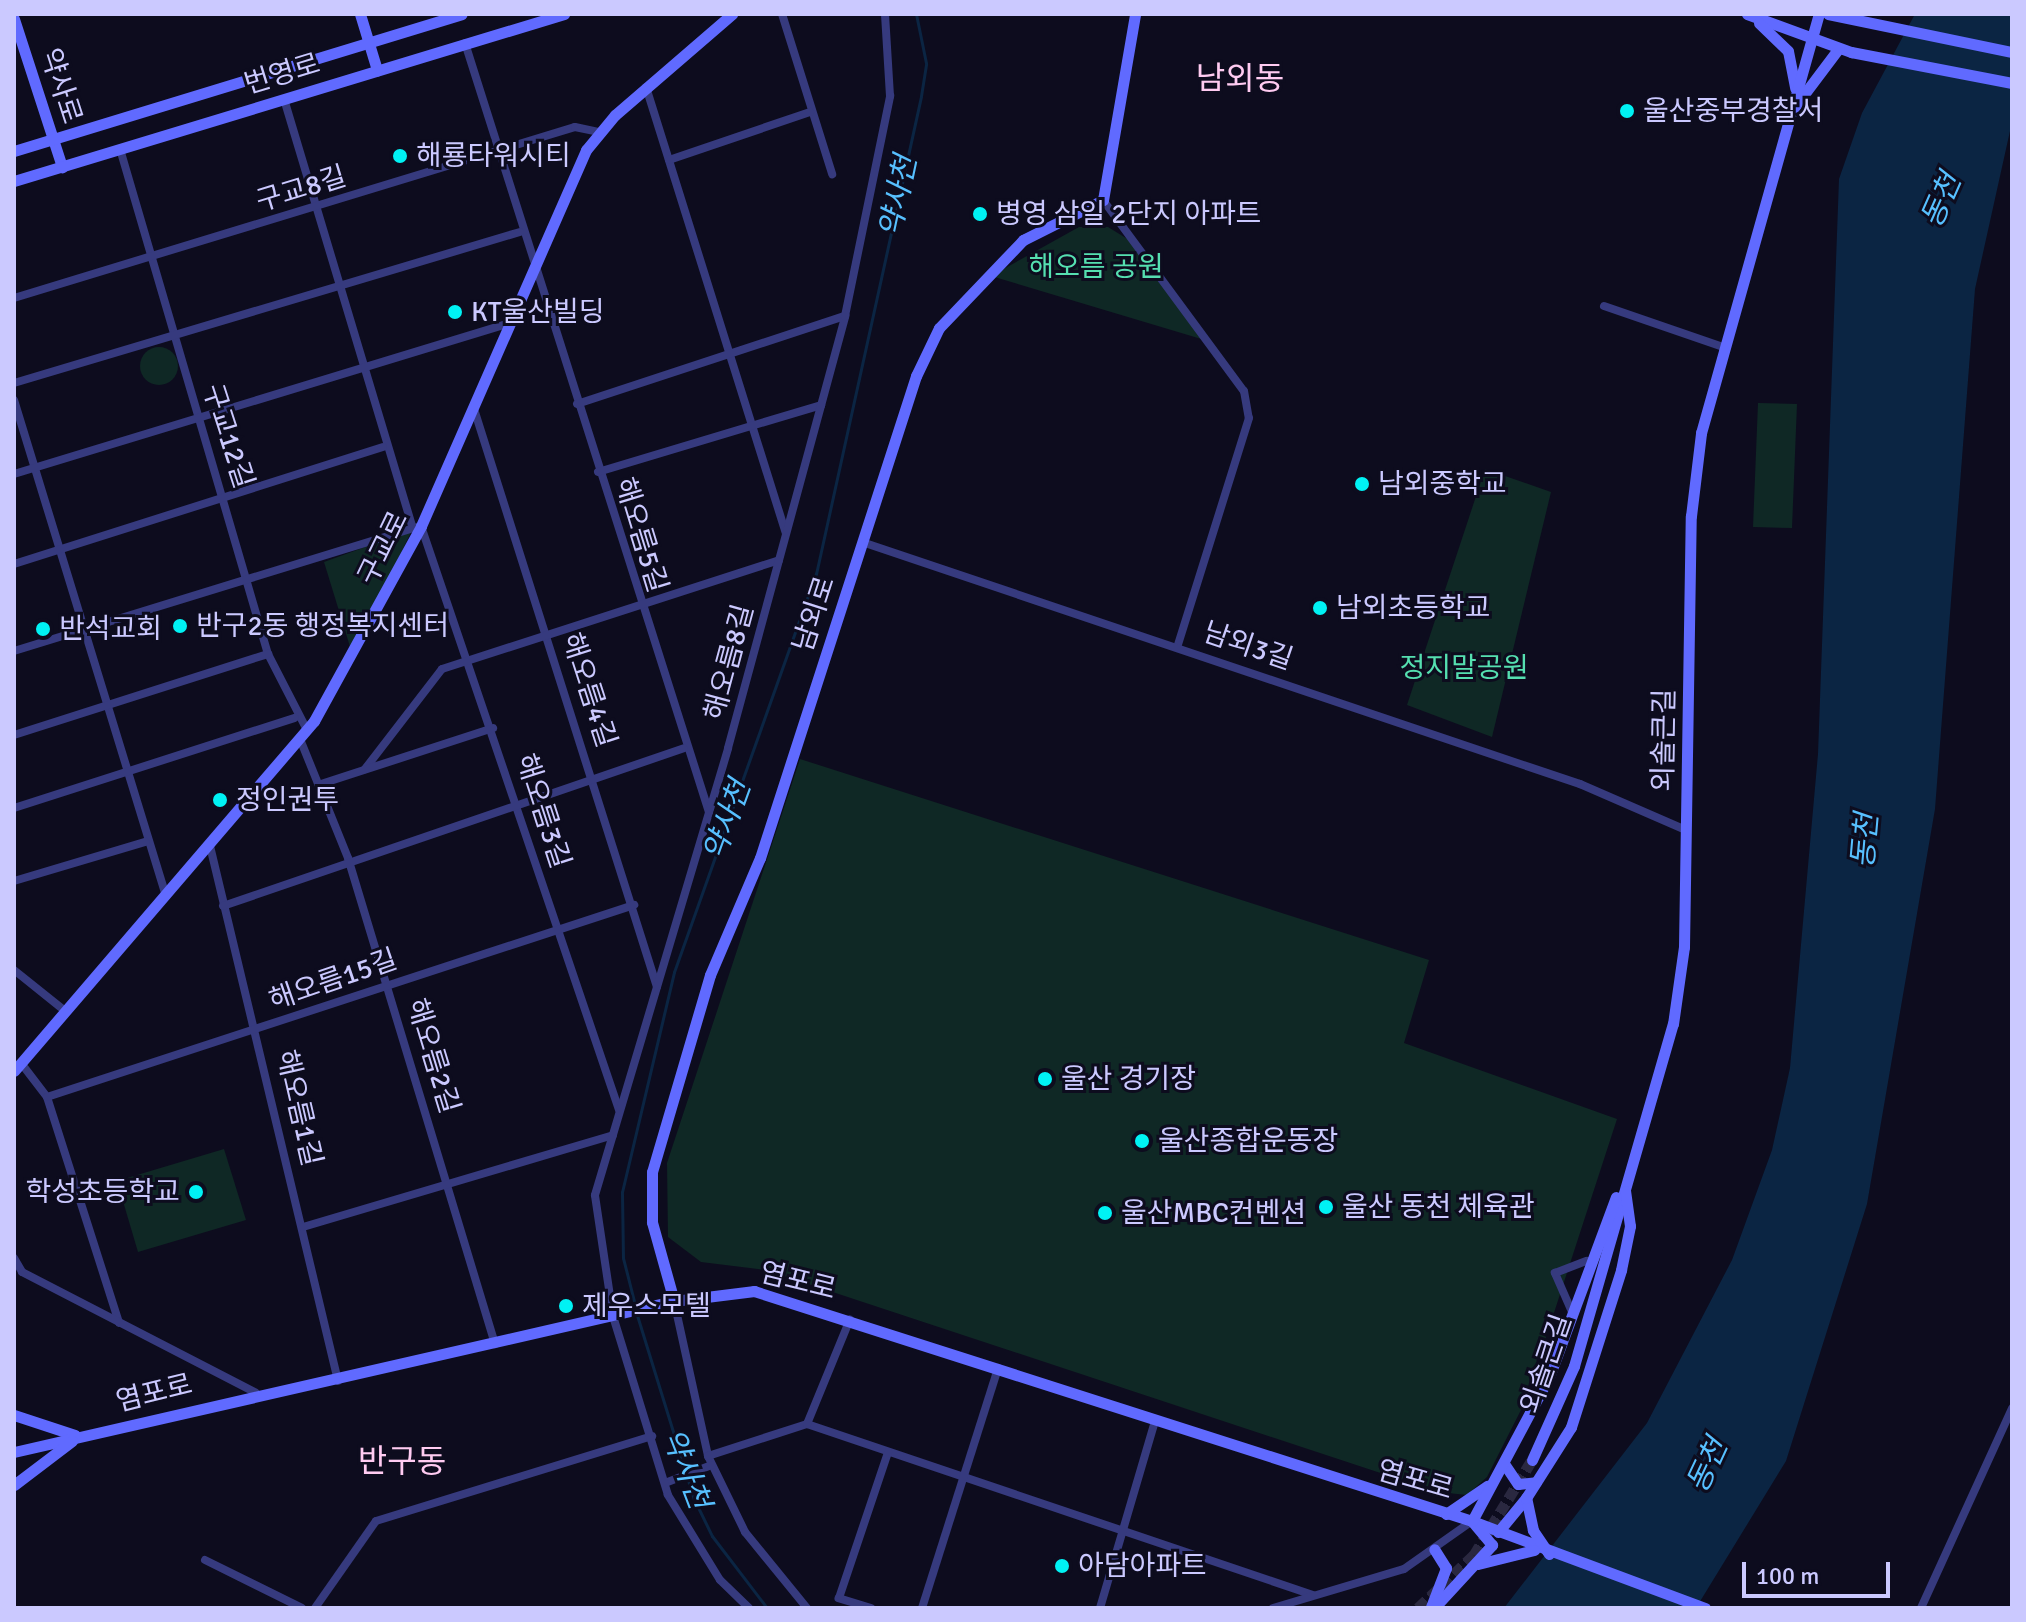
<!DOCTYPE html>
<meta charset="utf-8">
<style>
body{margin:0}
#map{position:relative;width:2026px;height:1622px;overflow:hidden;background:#0d0c1e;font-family:Signika,"Noto Sans KR",sans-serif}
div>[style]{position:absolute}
.green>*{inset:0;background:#0f2825}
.round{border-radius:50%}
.water>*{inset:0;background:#0b2543}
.stream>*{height:3px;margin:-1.5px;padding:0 1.5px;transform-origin:1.5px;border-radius:1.5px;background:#0b2543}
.secondary-tunnel>*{height:11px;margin-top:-5.5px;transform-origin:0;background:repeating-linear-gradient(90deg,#2a2840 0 11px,transparent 0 16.5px)}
.street>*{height:8px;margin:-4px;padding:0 4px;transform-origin:4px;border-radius:4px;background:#363a7e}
.secondary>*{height:11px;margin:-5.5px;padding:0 5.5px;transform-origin:5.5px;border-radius:5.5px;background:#606aff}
.dots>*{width:22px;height:22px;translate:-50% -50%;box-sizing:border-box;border:4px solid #0d0c1e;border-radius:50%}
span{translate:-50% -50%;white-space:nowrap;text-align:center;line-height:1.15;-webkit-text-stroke:6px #0d0c1e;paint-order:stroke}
.street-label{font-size:28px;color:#cbc9ff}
.poi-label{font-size:28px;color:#cbc9ff}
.left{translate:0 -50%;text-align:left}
.right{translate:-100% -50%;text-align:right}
.park-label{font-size:28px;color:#55dfb0}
.water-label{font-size:30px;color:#57c0ff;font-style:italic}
.quarter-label{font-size:32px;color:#ffcbf1}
.frame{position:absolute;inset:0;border:16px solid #cbc9ff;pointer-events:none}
.scale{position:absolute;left:1742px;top:1562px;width:148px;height:36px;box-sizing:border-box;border:4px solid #cbc9ff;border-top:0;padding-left:10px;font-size:24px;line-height:28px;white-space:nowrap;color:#cbc9ff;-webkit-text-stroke:6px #0d0c1e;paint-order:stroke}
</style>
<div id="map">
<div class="green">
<div style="clip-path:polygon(1079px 227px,1108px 227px,1134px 243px,1208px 341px,991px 276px)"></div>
<div class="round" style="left:140px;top:347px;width:38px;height:38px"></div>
<div style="clip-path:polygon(1758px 403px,1797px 404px,1792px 528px,1753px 527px)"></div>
<div style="clip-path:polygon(1485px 469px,1551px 492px,1492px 737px,1407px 705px)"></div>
<div style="clip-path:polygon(412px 530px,369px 620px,351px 650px,324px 562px)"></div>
<div style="clip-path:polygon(800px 759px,1429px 960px,1404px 1043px,1617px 1119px,1525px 1402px,1487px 1477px,1467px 1495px,1438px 1492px,766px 1270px,701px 1262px,668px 1237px,667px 1163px)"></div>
<div style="clip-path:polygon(224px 1149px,246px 1220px,138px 1252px,117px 1181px)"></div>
</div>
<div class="water">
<div style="clip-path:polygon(1915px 14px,2012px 14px,2012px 122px,1975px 289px,1935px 809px,1867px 1204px,1786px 1461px,1696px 1608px,1504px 1608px,1647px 1423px,1732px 1260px,1772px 1150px,1790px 1068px,1818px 754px,1839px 179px,1862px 113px)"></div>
</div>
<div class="stream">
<div style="left:635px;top:1305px;width:49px;rotate:-104.3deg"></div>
<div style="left:623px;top:1258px;width:66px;rotate:-90.9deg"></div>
<div style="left:622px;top:1192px;width:226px;rotate:-76.7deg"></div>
<div style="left:674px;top:972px;width:423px;rotate:-70.4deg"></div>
<div style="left:816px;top:574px;width:489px;rotate:-77.6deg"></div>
<div style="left:921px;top:96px;width:33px;rotate:-81deg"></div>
<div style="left:926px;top:63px;width:50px;rotate:-101.5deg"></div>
<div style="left:636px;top:1312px;width:196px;rotate:72.8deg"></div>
<div style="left:694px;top:1499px;width:41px;rotate:64.1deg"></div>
<div style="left:712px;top:1536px;width:91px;rotate:52.6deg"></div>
</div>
<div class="secondary-tunnel">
<div style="left:1418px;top:1608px;width:77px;rotate:-43.4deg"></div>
<div style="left:1474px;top:1555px;width:111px;rotate:-58.6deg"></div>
</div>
<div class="street">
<div style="left:782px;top:14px;width:168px;rotate:72.6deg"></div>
<div style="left:465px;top:43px;width:807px;rotate:72.4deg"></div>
<div style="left:646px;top:87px;width:467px;rotate:72.6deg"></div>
<div style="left:284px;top:99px;width:447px;rotate:73.3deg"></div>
<div style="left:120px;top:149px;width:526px;rotate:73.67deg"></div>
<div style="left:268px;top:654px;width:85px;rotate:62.8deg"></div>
<div style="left:669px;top:160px;width:149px;rotate:-18.8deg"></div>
<div style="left:1103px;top:200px;width:237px;rotate:53.6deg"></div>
<div style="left:1244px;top:391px;width:27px;rotate:80deg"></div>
<div style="left:1249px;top:418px;width:238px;rotate:107.4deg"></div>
<div style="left:14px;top:298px;width:586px;rotate:-16.95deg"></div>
<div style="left:575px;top:127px;width:25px;rotate:12deg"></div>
<div style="left:1604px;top:306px;width:126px;rotate:19deg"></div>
<div style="left:14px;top:383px;width:528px;rotate:-16.62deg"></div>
<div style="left:14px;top:400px;width:519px;rotate:72.96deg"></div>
<div style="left:577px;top:404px;width:282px;rotate:-18.2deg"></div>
<div style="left:474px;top:409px;width:606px;rotate:72.43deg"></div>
<div style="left:598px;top:472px;width:233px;rotate:-16.7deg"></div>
<div style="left:14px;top:474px;width:518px;rotate:-16.93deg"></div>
<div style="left:862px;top:542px;width:758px;rotate:18.63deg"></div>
<div style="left:1580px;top:784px;width:116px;rotate:23.5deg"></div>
<div style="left:14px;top:564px;width:387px;rotate:-17.6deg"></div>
<div style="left:14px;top:651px;width:426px;rotate:-17.1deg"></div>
<div style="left:421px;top:526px;width:617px;rotate:71.27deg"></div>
<div style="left:14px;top:735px;width:267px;rotate:-17.7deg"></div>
<div style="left:300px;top:739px;width:128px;rotate:68deg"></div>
<div style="left:348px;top:858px;width:508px;rotate:73.17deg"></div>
<div style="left:365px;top:769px;width:126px;rotate:-52.4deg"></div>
<div style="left:442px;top:669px;width:354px;rotate:-17.9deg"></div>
<div style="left:321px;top:784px;width:181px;rotate:-18deg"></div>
<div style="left:14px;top:808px;width:295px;rotate:-17.8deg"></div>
<div style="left:210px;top:846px;width:550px;rotate:76.54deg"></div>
<div style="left:14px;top:881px;width:137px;rotate:-16.6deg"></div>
<div style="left:223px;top:906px;width:487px;rotate:-18.9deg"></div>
<div style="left:14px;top:970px;width:65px;rotate:38.8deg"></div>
<div style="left:21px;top:1063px;width:43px;rotate:52.6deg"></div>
<div style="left:47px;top:1097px;width:237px;rotate:72.3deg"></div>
<div style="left:47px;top:1097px;width:618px;rotate:-18.11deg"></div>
<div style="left:303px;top:1227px;width:323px;rotate:-16.5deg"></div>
<div style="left:14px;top:1258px;width:16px;rotate:60deg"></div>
<div style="left:22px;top:1272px;width:263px;rotate:27.3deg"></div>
<div style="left:674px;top:1301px;width:159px;rotate:77.6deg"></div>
<div style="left:708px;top:1456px;width:85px;rotate:64deg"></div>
<div style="left:745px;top:1532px;width:98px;rotate:50.8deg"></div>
<div style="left:1572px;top:1312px;width:43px;rotate:-113.6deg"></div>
<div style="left:1555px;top:1273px;width:34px;rotate:-21deg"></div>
<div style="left:807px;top:1424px;width:534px;rotate:18.67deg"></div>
<div style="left:708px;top:1456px;width:104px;rotate:-17.9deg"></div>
<div style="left:807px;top:1424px;width:113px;rotate:-67.7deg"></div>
<div style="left:665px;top:1483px;width:50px;rotate:-21deg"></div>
<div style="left:205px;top:1560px;width:108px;rotate:26.3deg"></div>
<div style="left:315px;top:1608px;width:106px;rotate:-55deg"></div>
<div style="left:376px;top:1521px;width:289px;rotate:-17.1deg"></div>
<div style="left:749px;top:1608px;width:40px;rotate:-136deg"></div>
<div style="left:720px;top:1580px;width:100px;rotate:-121.5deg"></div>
<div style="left:668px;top:1495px;width:187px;rotate:-107.1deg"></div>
<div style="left:613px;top:1316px;width:122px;rotate:-98.5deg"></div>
<div style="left:595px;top:1195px;width:466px;rotate:-73.4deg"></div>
<div style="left:728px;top:748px;width:448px;rotate:-74.8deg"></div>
<div style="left:845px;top:316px;width:225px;rotate:-78.4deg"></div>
<div style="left:890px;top:96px;width:82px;rotate:-93.5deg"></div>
<div style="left:871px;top:1608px;width:34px;rotate:-163deg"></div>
<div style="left:839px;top:1598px;width:154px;rotate:-71.4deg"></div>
<div style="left:922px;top:1608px;width:252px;rotate:-72.4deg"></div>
<div style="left:1100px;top:1608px;width:195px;rotate:-73.6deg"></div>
<div style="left:1273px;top:1608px;width:137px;rotate:-16.6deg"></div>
<div style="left:1404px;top:1569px;width:83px;rotate:-35.2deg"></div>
<div style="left:1921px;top:1608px;width:220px;rotate:-65.5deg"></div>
</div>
<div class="secondary">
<div style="left:360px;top:14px;width:59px;rotate:73.1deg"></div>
<div style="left:1747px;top:14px;width:111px;rotate:20.1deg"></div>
<div style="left:1851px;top:52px;width:164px;rotate:10.9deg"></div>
<div style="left:1828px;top:14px;width:188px;rotate:11.7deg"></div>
<div style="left:14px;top:19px;width:156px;rotate:72deg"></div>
<div style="left:1759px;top:23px;width:40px;rotate:44deg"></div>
<div style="left:1788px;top:51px;width:38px;rotate:79deg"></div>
<div style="left:1790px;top:113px;width:81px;rotate:-53deg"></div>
<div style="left:14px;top:151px;width:468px;rotate:-17deg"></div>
<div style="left:14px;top:181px;width:575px;rotate:-16.89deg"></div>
<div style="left:14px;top:1071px;width:461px;rotate:-49.4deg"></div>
<div style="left:314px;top:721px;width:222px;rotate:-61.2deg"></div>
<div style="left:421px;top:526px;width:411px;rotate:-66.3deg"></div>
<div style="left:586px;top:150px;width:45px;rotate:-50.4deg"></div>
<div style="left:615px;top:115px;width:155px;rotate:-40.8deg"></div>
<div style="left:674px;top:1301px;width:82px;rotate:-105.6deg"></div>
<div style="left:652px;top:1222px;width:50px;rotate:-90deg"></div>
<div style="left:652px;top:1172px;width:205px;rotate:-73.6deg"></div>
<div style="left:710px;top:975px;width:127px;rotate:-66.9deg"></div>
<div style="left:760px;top:858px;width:507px;rotate:-72.07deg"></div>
<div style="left:916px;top:376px;width:53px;rotate:-64.4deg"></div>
<div style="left:939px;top:328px;width:122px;rotate:-46.3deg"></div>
<div style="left:1023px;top:240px;width:89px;rotate:-26.6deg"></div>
<div style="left:1103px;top:200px;width:189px;rotate:-80.2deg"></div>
<div style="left:14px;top:1415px;width:64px;rotate:18.2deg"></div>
<div style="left:14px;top:1452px;width:677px;rotate:-12.89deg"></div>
<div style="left:674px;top:1301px;width:81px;rotate:-7.1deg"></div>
<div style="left:754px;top:1291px;width:754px;rotate:17.76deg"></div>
<div style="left:1472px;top:1521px;width:249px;rotate:20.5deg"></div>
<div style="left:1532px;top:1460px;width:103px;rotate:-65.9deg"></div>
<div style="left:1574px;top:1366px;width:356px;rotate:-73.9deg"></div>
<div style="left:1673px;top:1024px;width:78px;rotate:-81.9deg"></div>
<div style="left:1684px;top:947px;width:431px;rotate:-89.1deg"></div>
<div style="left:1691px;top:516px;width:84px;rotate:-83.1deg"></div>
<div style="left:1701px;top:433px;width:435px;rotate:-74.3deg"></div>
<div style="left:1505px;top:1465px;width:23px;rotate:56deg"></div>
<div style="left:1518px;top:1484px;width:18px;rotate:-6deg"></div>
<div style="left:14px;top:1485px;width:73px;rotate:-37.2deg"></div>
<div style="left:1446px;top:1514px;width:50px;rotate:-34.3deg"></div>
<div style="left:1498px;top:1532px;width:44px;rotate:-50.5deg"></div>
<div style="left:1549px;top:1554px;width:29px;rotate:-124deg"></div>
<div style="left:1533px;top:1530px;width:33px;rotate:-102deg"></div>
<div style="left:1526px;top:1498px;width:84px;rotate:-57.6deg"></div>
<div style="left:1571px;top:1427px;width:165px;rotate:-72.3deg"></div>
<div style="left:1621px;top:1270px;width:45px;rotate:-78.4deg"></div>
<div style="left:1630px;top:1226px;width:35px;rotate:-98deg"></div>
<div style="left:1478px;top:1564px;width:58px;rotate:-14deg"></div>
<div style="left:1431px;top:1607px;width:42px;rotate:-69deg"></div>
<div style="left:1446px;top:1568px;width:22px;rotate:-122deg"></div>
<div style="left:1434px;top:1608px;width:86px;rotate:-47.4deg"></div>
<div style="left:1492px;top:1545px;width:31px;rotate:-130deg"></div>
<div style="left:1472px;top:1521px;width:163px;rotate:-61.9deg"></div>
<div style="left:1549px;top:1377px;width:192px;rotate:-69.6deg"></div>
</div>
<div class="dots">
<div style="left:1627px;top:111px;background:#00f2f4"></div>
<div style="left:400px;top:156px;background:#00f2f4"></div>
<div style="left:980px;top:214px;background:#00f2f4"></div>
<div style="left:455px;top:312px;background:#00f2f4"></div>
<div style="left:1362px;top:484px;background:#00f2f4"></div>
<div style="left:1320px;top:608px;background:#00f2f4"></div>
<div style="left:180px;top:626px;background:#00f2f4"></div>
<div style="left:43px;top:629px;background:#00f2f4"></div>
<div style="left:220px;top:800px;background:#00f2f4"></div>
<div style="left:1045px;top:1079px;background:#00f2f4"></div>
<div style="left:1142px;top:1141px;background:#00f2f4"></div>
<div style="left:196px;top:1192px;background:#00f2f4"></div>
<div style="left:1326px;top:1207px;background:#00f2f4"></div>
<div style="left:1105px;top:1213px;background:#00f2f4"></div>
<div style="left:566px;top:1306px;background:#00f2f4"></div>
<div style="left:1062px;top:1566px;background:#00f2f4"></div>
</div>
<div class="street-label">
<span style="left:282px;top:74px;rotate:-17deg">번영로</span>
<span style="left:61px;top:86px;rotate:72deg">약사로</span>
<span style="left:301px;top:189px;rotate:-17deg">구교8길</span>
<span style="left:228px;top:436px;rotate:72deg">구교12길</span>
<span style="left:641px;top:535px;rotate:73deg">해오름5길</span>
<span style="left:383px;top:548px;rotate:-64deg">구교로</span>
<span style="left:814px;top:614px;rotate:-72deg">남외로</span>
<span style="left:1248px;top:646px;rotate:19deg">남외3길</span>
<span style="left:729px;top:662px;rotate:-75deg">해오름8길</span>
<span style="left:589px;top:690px;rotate:72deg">해오름4길</span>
<span style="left:1664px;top:740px;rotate:-89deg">외솔큰길</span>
<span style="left:543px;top:811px;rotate:72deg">해오름3길</span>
<span style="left:333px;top:980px;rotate:-19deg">해오름15길</span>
<span style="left:433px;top:1056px;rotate:73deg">해오름2길</span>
<span style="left:299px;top:1108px;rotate:77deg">해오름1길</span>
<span style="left:798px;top:1281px;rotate:14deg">염포로</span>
<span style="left:1546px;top:1364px;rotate:-71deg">외솔큰길</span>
<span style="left:154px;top:1393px;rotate:-14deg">염포로</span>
<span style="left:1415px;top:1480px;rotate:16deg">염포로</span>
</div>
<div class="poi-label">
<span class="left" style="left:1643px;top:111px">울산중부경찰서</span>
<span class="left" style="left:416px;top:156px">해룡타워시티</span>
<span class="left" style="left:996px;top:214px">병영 삼일 2단지 아파트</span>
<span class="left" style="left:471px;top:312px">KT울산빌딩</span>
<span class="left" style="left:1378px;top:484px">남외중학교</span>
<span class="left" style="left:1336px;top:608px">남외초등학교</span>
<span class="left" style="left:196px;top:626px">반구2동 행정복지센터</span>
<span class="left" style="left:59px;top:629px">반석교회</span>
<span class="left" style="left:236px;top:800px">정인권투</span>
<span class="left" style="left:1061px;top:1079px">울산 경기장</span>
<span class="left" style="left:1158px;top:1141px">울산종합운동장</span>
<span class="right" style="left:180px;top:1192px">학성초등학교</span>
<span class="left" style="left:1342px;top:1207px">울산 동천 체육관</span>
<span class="left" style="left:1121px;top:1213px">울산MBC컨벤션</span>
<span class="left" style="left:582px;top:1306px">제우스모텔</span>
<span class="left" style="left:1078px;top:1566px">아담아파트</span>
</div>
<div class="park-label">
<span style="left:1096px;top:267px">해오름 공원</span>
<span style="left:1464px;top:668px">정지말공원</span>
</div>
<div class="water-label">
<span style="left:899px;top:197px;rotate:-78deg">약사천</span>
<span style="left:1942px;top:201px;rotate:-66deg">동천</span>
<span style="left:728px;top:821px;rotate:-70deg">약사천</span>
<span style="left:1866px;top:841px;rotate:-85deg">동천</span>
<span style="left:1708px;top:1466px;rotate:-65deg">동천</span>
<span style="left:685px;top:1469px;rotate:69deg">약사천</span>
</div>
<div class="quarter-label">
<span style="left:1240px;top:79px">남외동</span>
<span style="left:402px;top:1462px">반구동</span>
</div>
<div class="frame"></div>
<div class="scale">100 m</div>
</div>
